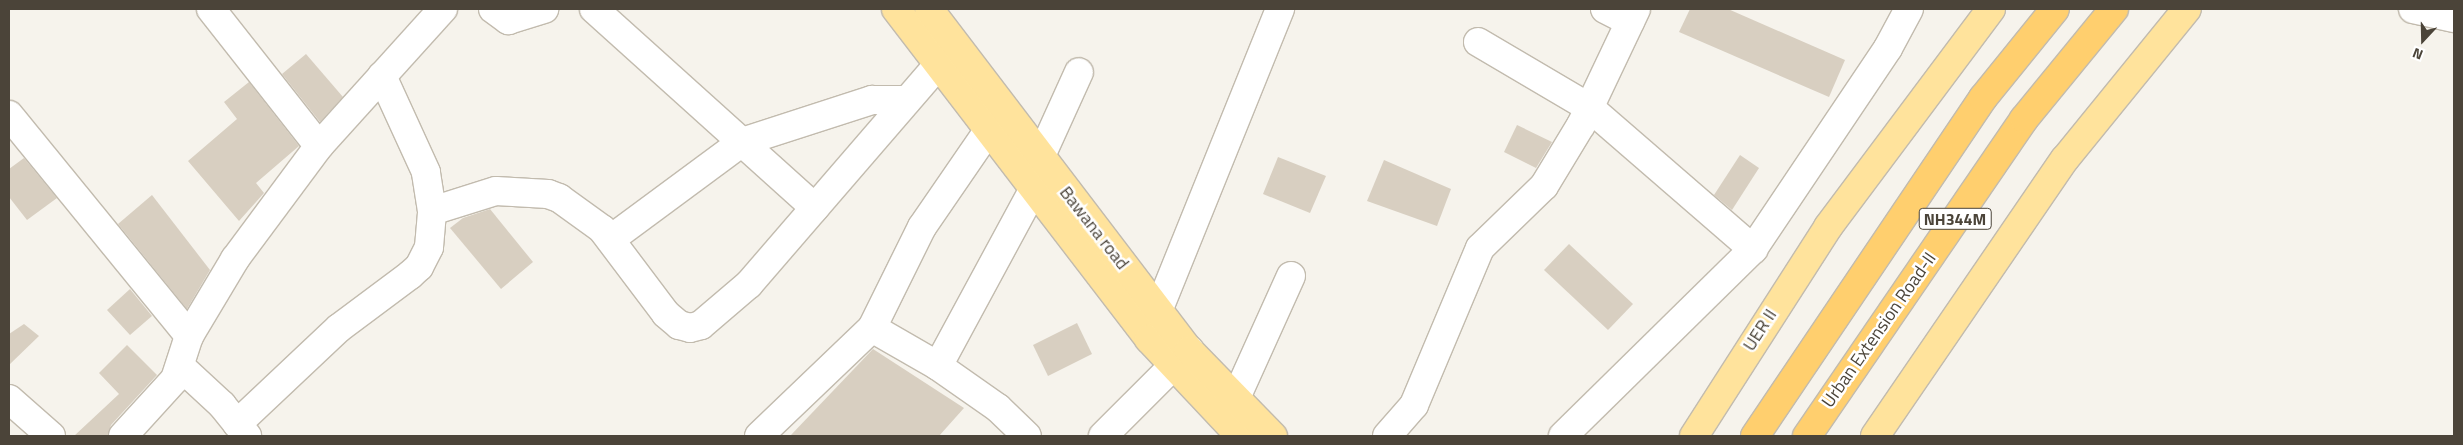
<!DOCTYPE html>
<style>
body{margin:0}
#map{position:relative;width:2463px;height:445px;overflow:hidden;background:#f6f3ec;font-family:"Titillium Web",sans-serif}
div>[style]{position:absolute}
.building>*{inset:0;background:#d8cfc1}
.roads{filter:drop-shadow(1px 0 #c2bbae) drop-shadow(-1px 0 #c2bbae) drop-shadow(0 1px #c2bbae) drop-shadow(0 -1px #c2bbae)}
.minor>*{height:28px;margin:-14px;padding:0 14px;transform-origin:14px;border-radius:14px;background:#fff}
.major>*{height:28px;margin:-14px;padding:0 14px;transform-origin:14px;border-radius:14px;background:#ffe39c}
.highway>*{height:28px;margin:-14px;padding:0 14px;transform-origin:14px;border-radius:14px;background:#ffcf6e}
span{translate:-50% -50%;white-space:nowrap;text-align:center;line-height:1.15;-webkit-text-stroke:5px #fff;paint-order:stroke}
.shield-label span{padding:1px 4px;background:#fff;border:1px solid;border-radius:4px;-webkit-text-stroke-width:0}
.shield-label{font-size:16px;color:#4b4439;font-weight:700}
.street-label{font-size:18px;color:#4b4439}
.frame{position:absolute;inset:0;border:10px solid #4b4439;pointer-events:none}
.north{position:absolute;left:2398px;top:15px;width:50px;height:50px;-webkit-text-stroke:4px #fff;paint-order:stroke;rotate:201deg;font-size:14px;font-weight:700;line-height:20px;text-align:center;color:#4b4439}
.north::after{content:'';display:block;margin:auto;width:18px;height:22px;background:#4b4439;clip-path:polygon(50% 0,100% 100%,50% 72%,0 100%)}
</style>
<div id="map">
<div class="building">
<div style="clip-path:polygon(1690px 9px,1728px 9px,1845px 60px,1829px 97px,1679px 32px)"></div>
<div style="clip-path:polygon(306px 54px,343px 97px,320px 122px,282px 74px)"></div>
<div style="clip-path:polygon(249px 82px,299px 146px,256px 183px,264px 193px,239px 221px,188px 161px,237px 119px,224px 102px)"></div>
<div style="clip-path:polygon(1517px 125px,1552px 142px,1536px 168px,1504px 152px)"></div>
<div style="clip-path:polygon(1740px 155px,1759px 168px,1732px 210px,1714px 195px)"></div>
<div style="clip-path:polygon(1278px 157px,1326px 176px,1310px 213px,1263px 194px)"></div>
<div style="clip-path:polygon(24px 158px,57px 198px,27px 220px,9px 197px,9px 169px)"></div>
<div style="clip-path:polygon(1384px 160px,1451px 189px,1437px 226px,1367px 201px)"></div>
<div style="clip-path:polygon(152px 195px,210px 270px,187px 309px,118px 224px)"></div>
<div style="clip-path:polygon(490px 209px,533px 262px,501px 289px,450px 228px,463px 218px)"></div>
<div style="clip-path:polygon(1569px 244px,1633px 304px,1608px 330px,1544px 270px)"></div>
<div style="clip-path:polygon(130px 289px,152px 316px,130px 335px,107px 310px)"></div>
<div style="clip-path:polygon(1077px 323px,1092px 354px,1048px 376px,1033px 345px)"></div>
<div style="clip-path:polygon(24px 324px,39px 336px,9px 365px,9px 334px)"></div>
<div style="clip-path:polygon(127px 345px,157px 375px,111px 425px,108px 436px,74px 436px,119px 394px,99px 373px)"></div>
<div style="clip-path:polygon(873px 349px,964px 408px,939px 436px,790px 436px)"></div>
</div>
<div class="roads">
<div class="minor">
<div style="left:211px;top:9px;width:174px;rotate:51.8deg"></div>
<div style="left:493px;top:9px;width:19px;rotate:36deg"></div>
<div style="left:508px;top:20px;width:38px;rotate:-17deg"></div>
<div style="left:594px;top:9px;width:297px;rotate:42deg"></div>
<div style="left:1605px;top:9px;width:28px;rotate:27deg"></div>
<div style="left:2413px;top:9px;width:42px;rotate:12.4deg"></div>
<div style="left:1478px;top:42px;width:130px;rotate:30.5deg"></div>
<div style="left:1590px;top:108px;width:216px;rotate:40.9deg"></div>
<div style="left:9px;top:115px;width:285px;rotate:50.8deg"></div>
<div style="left:1040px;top:158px;width:94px;rotate:-65.6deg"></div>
<div style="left:432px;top:211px;width:67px;rotate:-17.4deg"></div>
<div style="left:496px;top:191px;width:52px;rotate:3.3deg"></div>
<div style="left:548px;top:194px;width:12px;rotate:20deg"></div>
<div style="left:559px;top:198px;width:53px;rotate:35.8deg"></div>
<div style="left:602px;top:229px;width:106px;rotate:53deg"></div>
<div style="left:666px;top:314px;width:17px;rotate:40deg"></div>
<div style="left:679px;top:325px;width:11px;rotate:15deg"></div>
<div style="left:690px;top:328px;width:11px;rotate:-15deg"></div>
<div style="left:701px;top:325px;width:63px;rotate:-40.5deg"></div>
<div style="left:749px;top:284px;width:289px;rotate:-49.2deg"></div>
<div style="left:611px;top:239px;width:163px;rotate:-36.5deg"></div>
<div style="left:742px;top:142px;width:137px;rotate:-17.9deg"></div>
<div style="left:872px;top:100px;width:35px"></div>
<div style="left:1158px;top:311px;width:326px;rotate:-68deg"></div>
<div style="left:872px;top:328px;width:76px;rotate:29.9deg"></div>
<div style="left:938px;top:366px;width:73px;rotate:35deg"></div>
<div style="left:998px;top:408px;width:40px;rotate:44deg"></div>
<div style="left:938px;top:366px;width:200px;rotate:-61.6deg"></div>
<div style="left:181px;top:367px;width:56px;rotate:42.8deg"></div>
<div style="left:222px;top:405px;width:40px;rotate:51deg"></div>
<div style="left:9px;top:399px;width:56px;rotate:41.4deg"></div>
<div style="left:1235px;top:400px;width:136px;rotate:-65.7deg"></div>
<div style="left:237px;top:424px;width:140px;rotate:-43.3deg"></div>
<div style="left:339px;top:328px;width:89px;rotate:-36.7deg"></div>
<div style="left:410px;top:275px;width:12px;rotate:-42deg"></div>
<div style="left:419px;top:267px;width:22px;rotate:-63deg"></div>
<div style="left:429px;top:247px;width:36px;rotate:-85deg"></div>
<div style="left:432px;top:211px;width:39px;rotate:-99deg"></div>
<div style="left:426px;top:172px;width:106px;rotate:-114.6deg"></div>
<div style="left:123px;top:436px;width:77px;rotate:-47.6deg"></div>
<div style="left:175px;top:379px;width:45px;rotate:-72deg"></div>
<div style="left:189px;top:336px;width:90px;rotate:-59.1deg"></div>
<div style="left:235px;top:259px;width:141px;rotate:-53.4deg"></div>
<div style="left:319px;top:146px;width:185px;rotate:-47.9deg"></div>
<div style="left:759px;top:436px;width:156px;rotate:-43.7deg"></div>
<div style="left:872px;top:328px;width:113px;rotate:-63.7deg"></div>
<div style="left:922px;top:227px;width:116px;rotate:-55.5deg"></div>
<div style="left:1103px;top:436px;width:122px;rotate:-45deg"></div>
<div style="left:1387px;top:436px;width:41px;rotate:-48.9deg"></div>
<div style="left:1414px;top:405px;width:170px;rotate:-67.2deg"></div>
<div style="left:1480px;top:248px;width:89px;rotate:-44.1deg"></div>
<div style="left:1544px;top:186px;width:71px;rotate:-58.8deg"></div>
<div style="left:1581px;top:125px;width:128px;rotate:-64.6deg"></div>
<div style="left:1563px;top:436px;width:267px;rotate:-44.5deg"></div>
<div style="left:1753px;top:249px;width:242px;rotate:-56.1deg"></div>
<div style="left:1888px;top:48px;width:44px;rotate:-61.7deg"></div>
</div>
<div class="major">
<div style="left:896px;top:9px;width:416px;rotate:52.5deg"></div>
<div style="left:1149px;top:339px;width:133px;rotate:46.8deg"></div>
<div style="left:929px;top:9px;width:429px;rotate:52.7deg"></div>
<div style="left:1189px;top:350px;width:120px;rotate:45.7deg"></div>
<div style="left:1694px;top:436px;width:248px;rotate:-57.3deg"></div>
<div style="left:1828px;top:227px;width:272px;rotate:-53.2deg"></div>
<div style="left:1875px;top:436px;width:336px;rotate:-55.6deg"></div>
<div style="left:2065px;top:159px;width:193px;rotate:-50.9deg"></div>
</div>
<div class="highway">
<div style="left:1755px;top:436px;width:408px;rotate:-56deg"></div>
<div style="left:1983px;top:98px;width:114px;rotate:-51deg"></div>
<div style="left:1807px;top:436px;width:384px;rotate:-55.6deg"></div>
<div style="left:2024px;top:119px;width:142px;rotate:-50.7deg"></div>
</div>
</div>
<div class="shield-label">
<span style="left:1955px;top:219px">NH344M</span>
</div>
<div class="street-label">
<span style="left:1094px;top:228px;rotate:52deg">Bawana road</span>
<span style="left:1760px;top:330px;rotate:-57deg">UER II</span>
<span style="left:1879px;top:330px;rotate:-55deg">Urban Extension Road-II</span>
</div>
<div class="frame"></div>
<div class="north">N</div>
</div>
